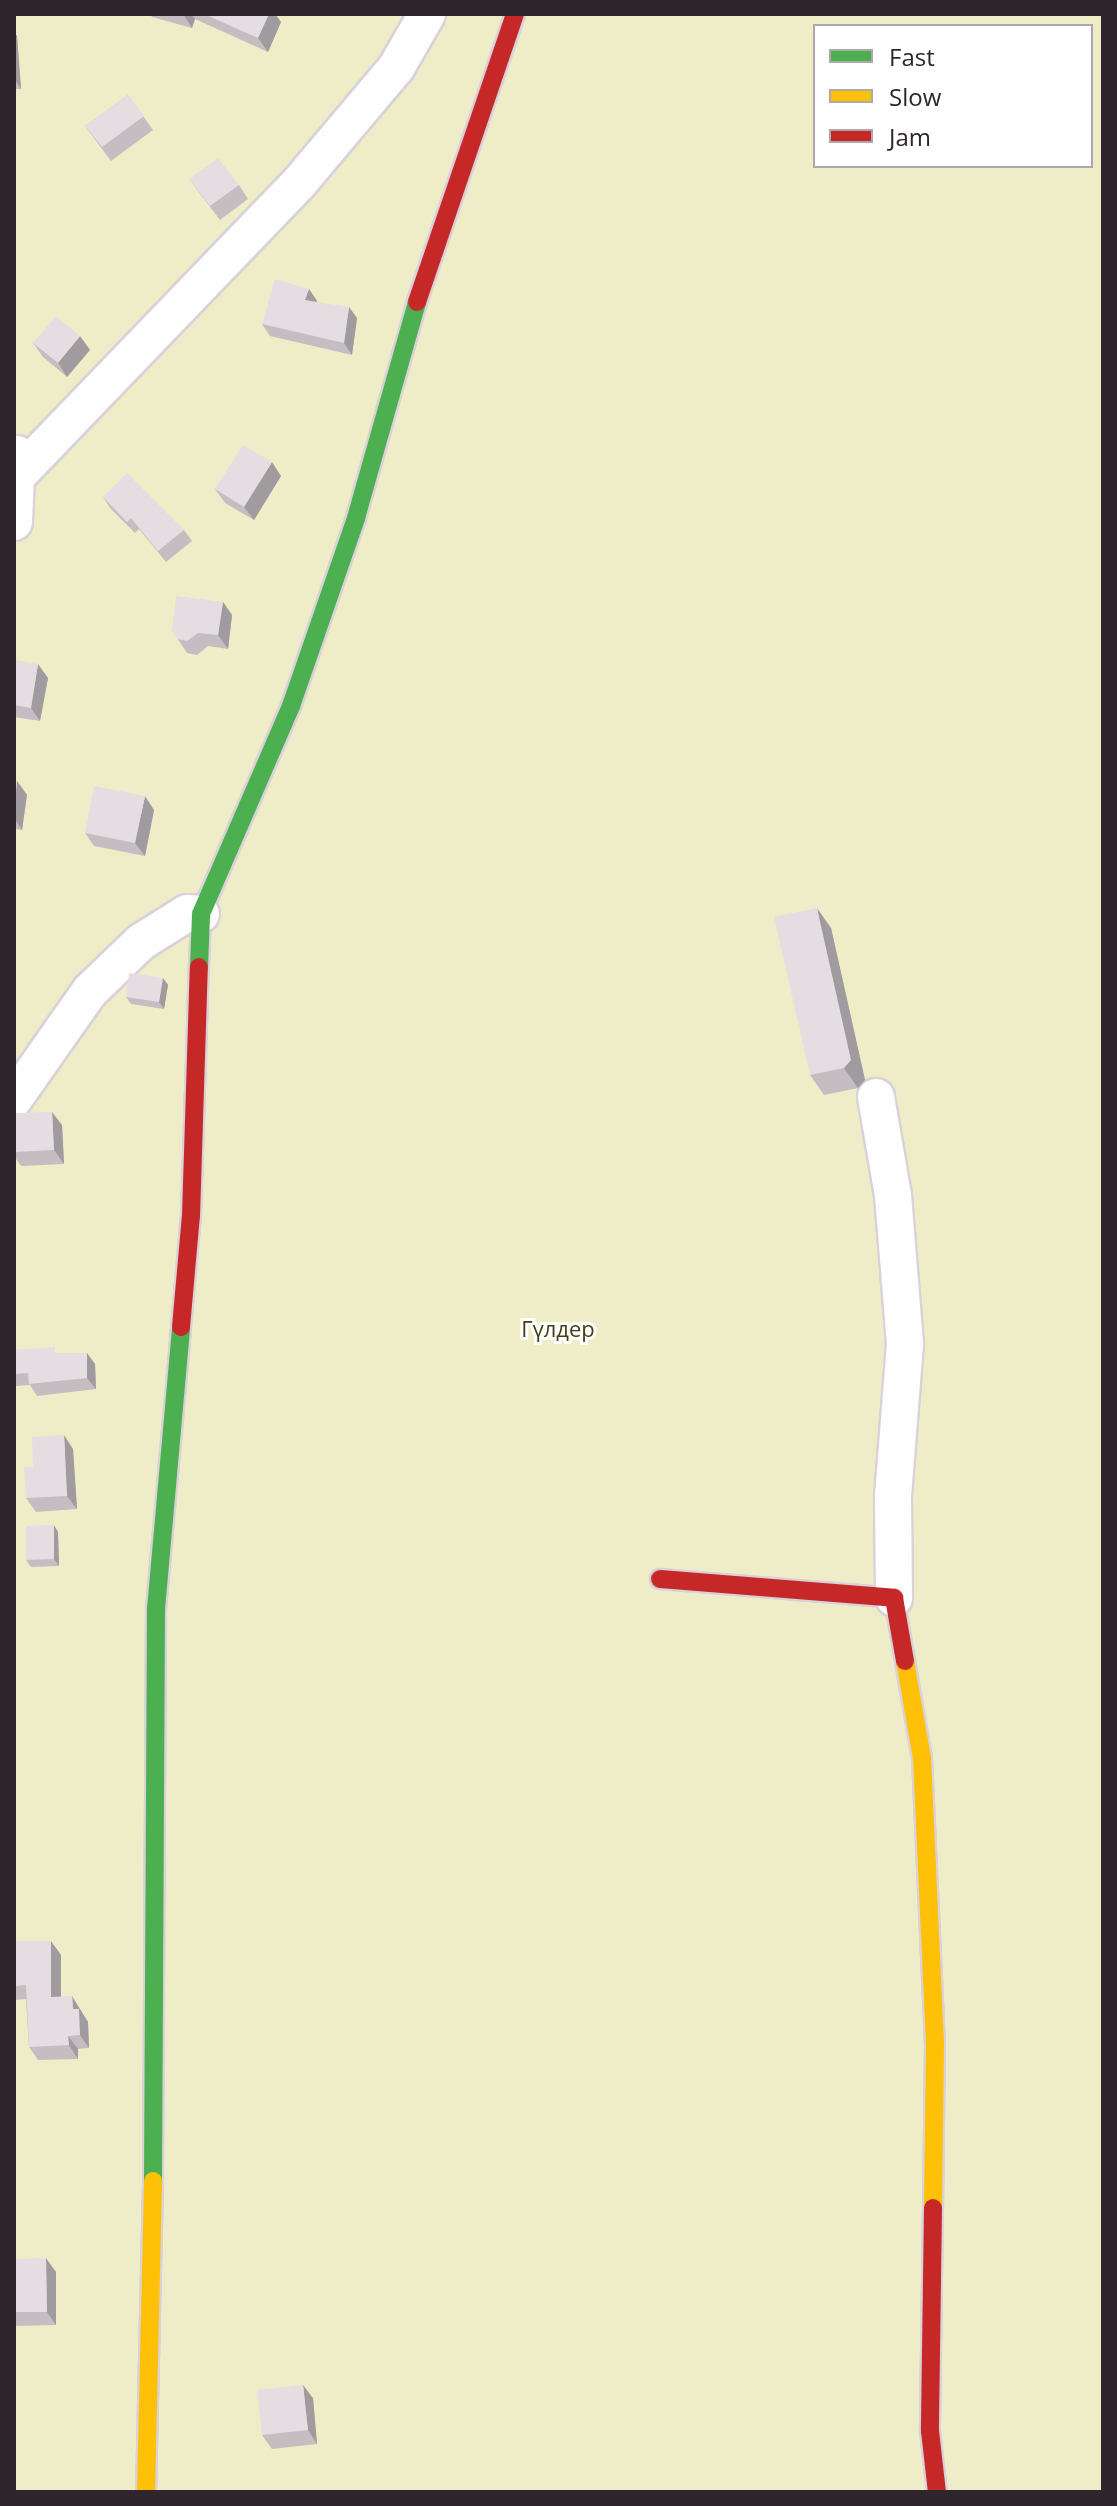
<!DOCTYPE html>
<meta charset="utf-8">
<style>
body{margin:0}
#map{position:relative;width:1117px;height:2506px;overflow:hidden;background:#faf5f9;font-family:"Open Sans",sans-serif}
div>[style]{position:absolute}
.green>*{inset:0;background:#eeedc7}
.roads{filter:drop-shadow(2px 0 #dad2d8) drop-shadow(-2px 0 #dad2d8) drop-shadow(0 2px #dad2d8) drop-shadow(0 -2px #dad2d8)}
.street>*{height:36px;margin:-18px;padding:0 18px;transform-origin:18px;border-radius:18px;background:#fefefe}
.fast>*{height:18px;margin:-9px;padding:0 9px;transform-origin:9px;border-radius:9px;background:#4caf50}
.slow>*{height:18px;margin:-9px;padding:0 9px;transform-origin:9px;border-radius:9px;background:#ffc107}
.jam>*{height:18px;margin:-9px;padding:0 9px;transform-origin:9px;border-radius:9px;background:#c62828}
.wall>*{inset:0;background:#c4bec2}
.shaded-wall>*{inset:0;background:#a09b9e}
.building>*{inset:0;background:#e4dde2}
span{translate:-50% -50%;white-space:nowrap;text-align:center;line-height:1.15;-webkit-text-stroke:6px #fff;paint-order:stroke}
.park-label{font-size:22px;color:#414116}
.frame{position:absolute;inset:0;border:16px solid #2f252c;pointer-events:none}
.legend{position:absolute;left:813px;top:24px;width:280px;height:144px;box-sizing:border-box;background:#fff;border:2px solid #aca8ab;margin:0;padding:10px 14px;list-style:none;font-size:24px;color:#2f252c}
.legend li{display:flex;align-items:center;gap:16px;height:40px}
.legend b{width:40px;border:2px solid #aca8ab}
</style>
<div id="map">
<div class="green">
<div style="clip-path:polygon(evenodd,14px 14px,1103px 14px,1103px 2492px,14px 2492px,14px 14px,815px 26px,1091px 26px,1091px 166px,815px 166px,815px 26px)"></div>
</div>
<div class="roads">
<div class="street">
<div style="left:17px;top:476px;width:407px;rotate:-46.1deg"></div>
<div style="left:299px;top:183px;width:150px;rotate:-49.9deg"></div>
<div style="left:396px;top:68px;width:62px;rotate:-60.1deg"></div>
<div style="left:14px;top:522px;width:68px;rotate:-87.5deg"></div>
<div style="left:876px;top:1097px;width:99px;rotate:80.2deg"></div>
<div style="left:893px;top:1195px;width:149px;rotate:85.4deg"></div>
<div style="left:905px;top:1344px;width:154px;rotate:94.5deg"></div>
<div style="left:893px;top:1498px;width:100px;rotate:89.4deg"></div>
<div style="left:14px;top:1099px;width:132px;rotate:-54.9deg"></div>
<div style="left:90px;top:991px;width:71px;rotate:-43.9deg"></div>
<div style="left:141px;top:942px;width:54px;rotate:-32.2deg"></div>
<div style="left:187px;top:913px;width:14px;rotate:4deg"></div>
</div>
<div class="fast">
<div style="left:199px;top:967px;width:53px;rotate:-87.8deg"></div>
<div style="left:201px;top:914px;width:227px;rotate:-66.6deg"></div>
<div style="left:291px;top:706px;width:199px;rotate:-70.9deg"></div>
<div style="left:356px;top:518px;width:224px;rotate:-74.2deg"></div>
<div style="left:153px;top:2181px;width:572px;rotate:-89.7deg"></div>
<div style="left:156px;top:1609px;width:283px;rotate:-84.9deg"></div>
</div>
<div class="slow">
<div style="left:905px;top:1661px;width:98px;rotate:80.1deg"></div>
<div style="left:922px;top:1758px;width:287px;rotate:87.4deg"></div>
<div style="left:935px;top:2045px;width:163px;rotate:90.7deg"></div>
<div style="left:146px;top:2492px;width:311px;rotate:-88.7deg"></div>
</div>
<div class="jam">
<div style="left:417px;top:302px;width:304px;rotate:-71.2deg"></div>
<div style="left:181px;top:1327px;width:111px;rotate:-84.9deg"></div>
<div style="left:191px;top:1216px;width:249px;rotate:-88.2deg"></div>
<div style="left:660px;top:1579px;width:235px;rotate:4.6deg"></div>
<div style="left:894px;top:1598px;width:64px;rotate:80.1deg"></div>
<div style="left:933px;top:2208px;width:223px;rotate:90.8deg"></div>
<div style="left:930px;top:2431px;width:61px;rotate:83.5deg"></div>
</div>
</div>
<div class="wall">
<div style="clip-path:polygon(150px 14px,275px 14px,281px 22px,268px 52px,195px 19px,192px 28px,152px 17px)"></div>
<div style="clip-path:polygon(14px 32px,17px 36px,21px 89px,14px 89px)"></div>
<div style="clip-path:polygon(128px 95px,153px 130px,111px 161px,85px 126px)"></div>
<div style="clip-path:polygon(189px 179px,239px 185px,248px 199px,220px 220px)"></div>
<div style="clip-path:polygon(309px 289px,317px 301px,316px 302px,357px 318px,352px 355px,270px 336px,262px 324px)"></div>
<div style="clip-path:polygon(33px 343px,90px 350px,67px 377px,43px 357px)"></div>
<div style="clip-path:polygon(281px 476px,254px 520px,225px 503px,215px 489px)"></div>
<div style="clip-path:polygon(103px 497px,184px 530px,192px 541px,166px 562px,139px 529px,135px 533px,111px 509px)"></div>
<div style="clip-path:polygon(223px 602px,232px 615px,228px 649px,208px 646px,197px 655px,187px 653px,172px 630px)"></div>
<div style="clip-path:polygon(14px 660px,48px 678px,40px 721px,14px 717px)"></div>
<div style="clip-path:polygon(14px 781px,17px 781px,27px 795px,22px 830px,16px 829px,14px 843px)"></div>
<div style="clip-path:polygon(154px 810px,145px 856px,94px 846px,85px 833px)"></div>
<div style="clip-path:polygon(831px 928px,865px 1080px,858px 1088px,824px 1095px,810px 1075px)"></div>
<div style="clip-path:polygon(163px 978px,168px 985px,164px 1009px,131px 1004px,126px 997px)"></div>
<div style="clip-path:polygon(14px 1113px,62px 1125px,64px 1164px,21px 1166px,14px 1156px)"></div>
<div style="clip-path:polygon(14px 1350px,59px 1353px,95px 1364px,96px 1389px,37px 1396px,30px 1385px,15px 1386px)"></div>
<div style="clip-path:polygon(73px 1449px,77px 1509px,36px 1512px,26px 1498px,33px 1467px)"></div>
<div style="clip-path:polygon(58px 1532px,59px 1566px,31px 1567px,26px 1560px)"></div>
<div style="clip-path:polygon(14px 1941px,61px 1955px,61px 1997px,81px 2010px,81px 2012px,88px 2022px,89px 2048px,78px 2049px,78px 2059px,38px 2060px,29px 2047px,26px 1999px,14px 2000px)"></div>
<div style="clip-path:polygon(14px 2259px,56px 2272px,56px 2325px,14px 2326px)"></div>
<div style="clip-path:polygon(313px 2398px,317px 2444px,272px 2449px,262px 2435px)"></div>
</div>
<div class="shaded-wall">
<div style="clip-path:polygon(183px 14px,191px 14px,195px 19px,192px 28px)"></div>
<div style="clip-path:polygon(269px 14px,275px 14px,281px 22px,268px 52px,258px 38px)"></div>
<div style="clip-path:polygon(14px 32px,17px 36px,21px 89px,14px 78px)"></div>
<div style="clip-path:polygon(309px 289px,317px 301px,313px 312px,305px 300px)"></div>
<div style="clip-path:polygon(349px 307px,357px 318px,352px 355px,344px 343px)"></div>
<div style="clip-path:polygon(80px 336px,90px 350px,67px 377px,58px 363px)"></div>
<div style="clip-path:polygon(272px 462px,281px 476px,254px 520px,244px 507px)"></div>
<div style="clip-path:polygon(223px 602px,232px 615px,228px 649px,218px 635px)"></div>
<div style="clip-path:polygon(38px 664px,48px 678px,40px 721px,31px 708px)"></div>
<div style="clip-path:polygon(17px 781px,27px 795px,22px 830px,14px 818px)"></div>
<div style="clip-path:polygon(145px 796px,154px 810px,145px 856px,135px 843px)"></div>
<div style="clip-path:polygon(817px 908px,831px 928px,865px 1080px,858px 1088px,844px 1068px)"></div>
<div style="clip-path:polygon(163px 978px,168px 985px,164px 1009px,159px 1002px)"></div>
<div style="clip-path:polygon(52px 1112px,62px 1125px,64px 1164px,54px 1150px)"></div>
<div style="clip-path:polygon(87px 1353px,95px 1364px,96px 1389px,87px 1378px)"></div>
<div style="clip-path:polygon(64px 1435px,73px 1449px,77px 1509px,67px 1496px)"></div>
<div style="clip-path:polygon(54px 1525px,58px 1532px,59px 1566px,54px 1559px)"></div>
<div style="clip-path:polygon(51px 1941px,61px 1955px,61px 2011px,51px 1997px)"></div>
<div style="clip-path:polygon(72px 1996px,88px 2022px,89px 2048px,80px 2035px,73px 2009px)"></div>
<div style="clip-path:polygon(68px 2036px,78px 2049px,78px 2059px,69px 2045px)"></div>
<div style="clip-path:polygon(46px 2258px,56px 2272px,56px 2325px,47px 2312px)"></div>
<div style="clip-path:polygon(303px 2385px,313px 2398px,317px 2444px,308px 2430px)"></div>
</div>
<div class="building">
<div style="clip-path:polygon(204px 14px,269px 14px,258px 38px)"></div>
<div style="clip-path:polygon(128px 95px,144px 116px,102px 147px,85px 126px)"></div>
<div style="clip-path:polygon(218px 158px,239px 185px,210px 206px,189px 179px)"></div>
<div style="clip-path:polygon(275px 279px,309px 289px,305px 300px,349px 307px,344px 343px,262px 324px)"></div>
<div style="clip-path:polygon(56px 316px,80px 336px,58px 363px,33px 343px)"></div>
<div style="clip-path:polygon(243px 445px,272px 462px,244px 507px,215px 489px)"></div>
<div style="clip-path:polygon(127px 473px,184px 530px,158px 551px,131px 518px,127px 522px,103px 497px)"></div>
<div style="clip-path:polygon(176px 596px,223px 602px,218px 635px,198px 633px,187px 641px,177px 639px,172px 630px)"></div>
<div style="clip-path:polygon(14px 660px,38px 664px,31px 708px,14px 705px)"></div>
<div style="clip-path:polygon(14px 781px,17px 781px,14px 807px)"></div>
<div style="clip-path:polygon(94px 786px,145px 796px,135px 843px,85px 833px)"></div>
<div style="clip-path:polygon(817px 908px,851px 1060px,844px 1068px,810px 1075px,774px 917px)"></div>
<div style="clip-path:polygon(129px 973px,163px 978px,159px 1002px,126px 997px)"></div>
<div style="clip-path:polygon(52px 1112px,54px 1150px,14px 1152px,14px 1113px)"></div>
<div style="clip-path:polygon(55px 1347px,55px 1353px,87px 1353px,87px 1378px,29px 1384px,28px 1373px,14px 1374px,14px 1350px)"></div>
<div style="clip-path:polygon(64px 1435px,67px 1496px,26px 1498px,24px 1467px,33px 1467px,32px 1437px)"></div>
<div style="clip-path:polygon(54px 1525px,54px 1559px,26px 1560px,26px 1526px)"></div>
<div style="clip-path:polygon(14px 1941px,51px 1941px,51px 1997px,72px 1996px,73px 2009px,79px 2009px,80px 2035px,68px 2036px,69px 2045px,29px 2047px,26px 1985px,14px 1986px)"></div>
<div style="clip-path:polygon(46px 2258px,47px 2312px,14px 2312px,14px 2259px)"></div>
<div style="clip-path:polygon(303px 2385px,308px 2430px,262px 2435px,257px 2390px)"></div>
</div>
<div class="park-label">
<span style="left:558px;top:1329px">Гүлдер</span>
</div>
<div class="frame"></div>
<ul class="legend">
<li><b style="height:10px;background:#4caf50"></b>Fast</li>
<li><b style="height:10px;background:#ffc107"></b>Slow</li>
<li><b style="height:10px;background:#c62828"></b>Jam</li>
</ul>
</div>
